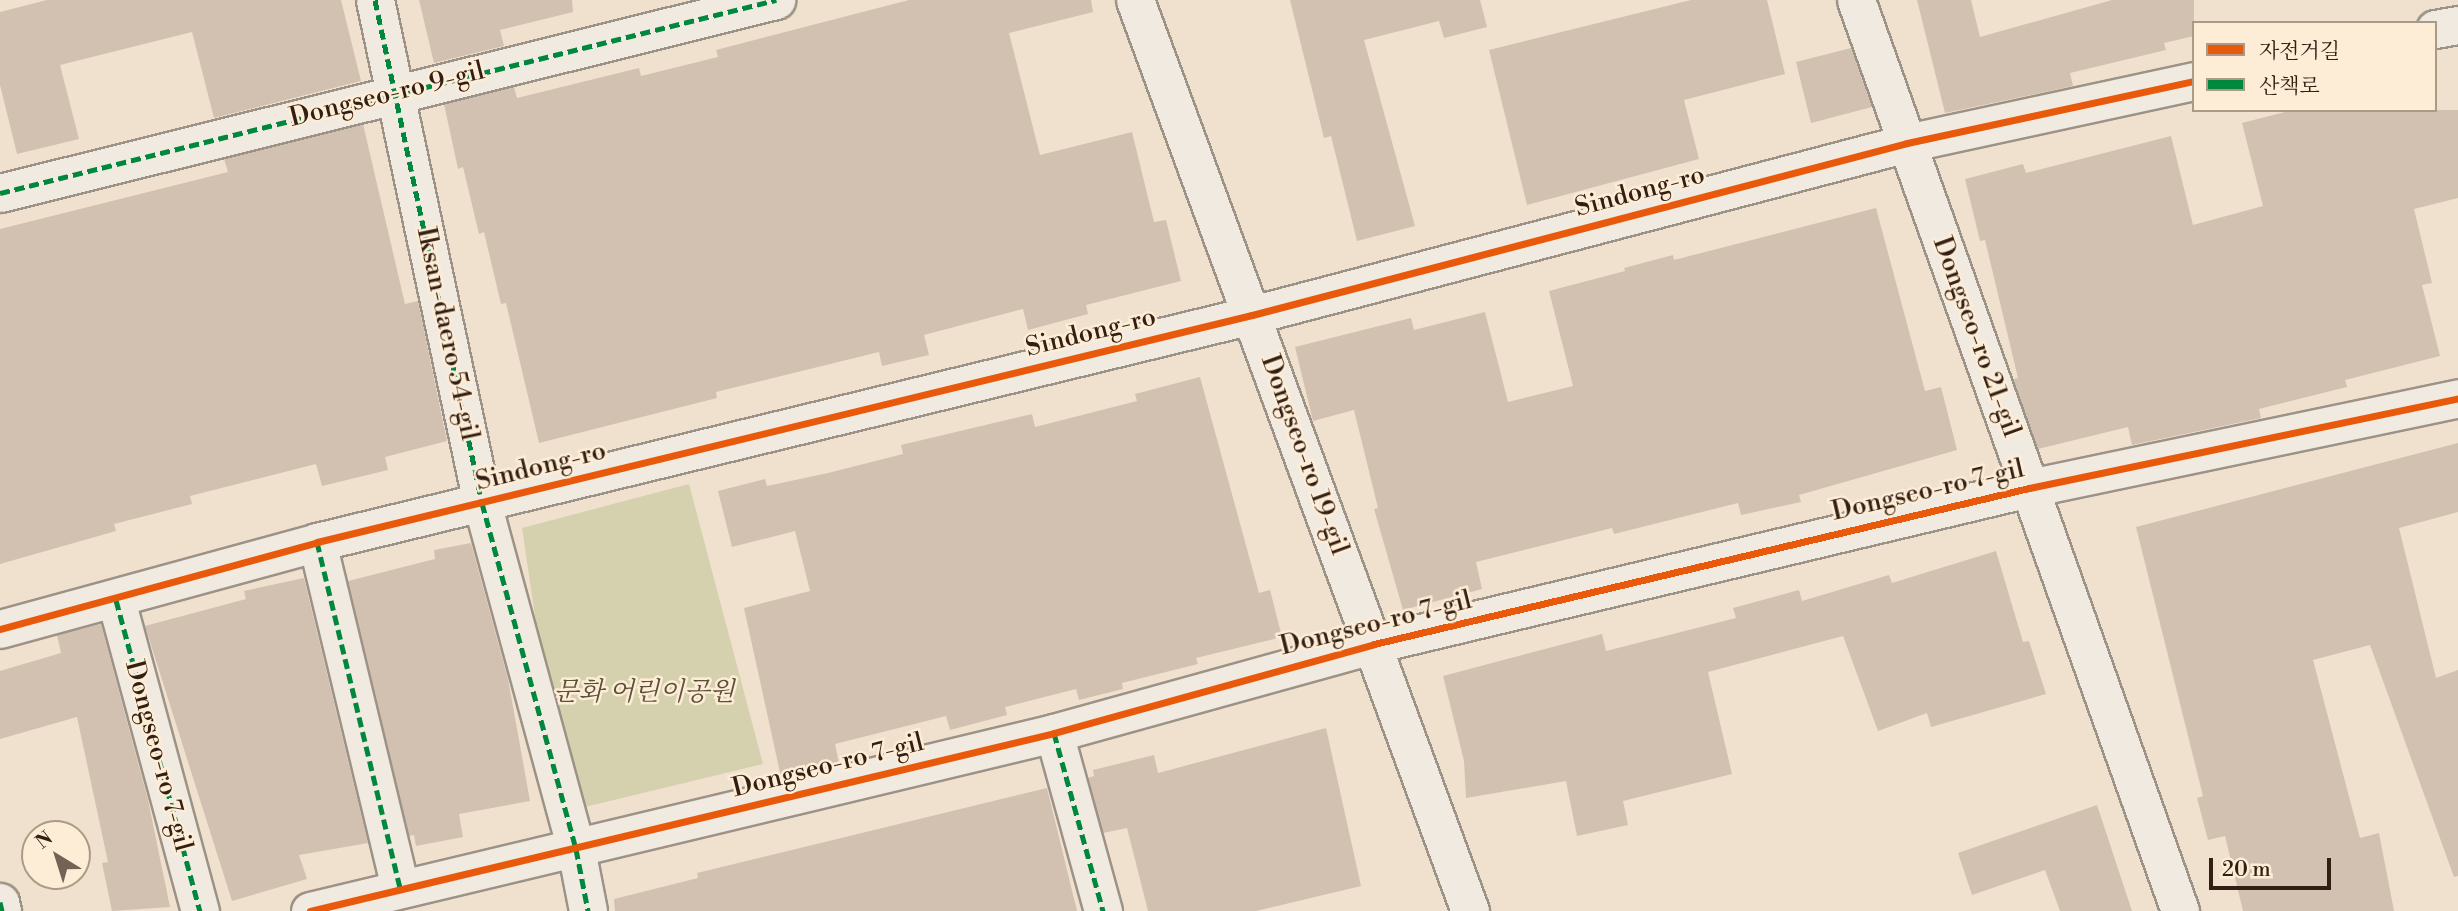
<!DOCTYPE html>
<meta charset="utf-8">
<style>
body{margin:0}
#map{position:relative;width:2458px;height:911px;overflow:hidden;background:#efe1ce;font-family:"Libre Bodoni","Noto Serif KR",serif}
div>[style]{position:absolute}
.green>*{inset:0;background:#d5d1ae}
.building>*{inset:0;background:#d2c1b1}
.roads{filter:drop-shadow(2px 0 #9c9286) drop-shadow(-2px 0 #9c9286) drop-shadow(0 2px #9c9286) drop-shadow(0 -2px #9c9286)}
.street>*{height:37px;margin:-18.5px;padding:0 18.5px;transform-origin:18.5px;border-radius:18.5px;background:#f1eae0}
.quiet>*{height:5px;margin-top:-2.5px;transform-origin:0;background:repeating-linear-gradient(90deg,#00873e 0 10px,transparent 0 15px)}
.cycleway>*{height:7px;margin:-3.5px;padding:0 3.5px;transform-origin:3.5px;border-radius:3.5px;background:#e8590c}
span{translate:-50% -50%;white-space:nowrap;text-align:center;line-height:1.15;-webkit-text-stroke:5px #feedd6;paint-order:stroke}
.street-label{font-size:26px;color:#321e13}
.park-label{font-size:26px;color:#5c5039;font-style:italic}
.legend{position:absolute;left:2192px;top:21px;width:245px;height:91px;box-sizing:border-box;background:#feedd6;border:2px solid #ac9a88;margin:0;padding:9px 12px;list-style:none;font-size:21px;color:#321e13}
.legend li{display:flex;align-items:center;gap:14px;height:35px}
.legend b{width:35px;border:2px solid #ac9a88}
.north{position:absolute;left:21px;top:820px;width:70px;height:70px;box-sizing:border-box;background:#feedd6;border:2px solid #ac9a88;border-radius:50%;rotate:322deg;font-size:19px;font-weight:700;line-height:28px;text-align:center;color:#321e13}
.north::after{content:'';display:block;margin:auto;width:24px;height:32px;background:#746254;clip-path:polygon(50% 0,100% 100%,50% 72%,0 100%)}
.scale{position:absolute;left:2209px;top:858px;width:122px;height:32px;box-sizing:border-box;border:4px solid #321e13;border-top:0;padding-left:9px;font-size:21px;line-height:24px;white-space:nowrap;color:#321e13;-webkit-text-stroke:5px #feedd6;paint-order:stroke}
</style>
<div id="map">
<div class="green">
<div style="clip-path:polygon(689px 484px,763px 764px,564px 812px,522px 528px)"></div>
</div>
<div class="building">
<div style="clip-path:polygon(47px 0,341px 0,361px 81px,214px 118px,192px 32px,60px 65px,79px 139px,17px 154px,0 85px,0 12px)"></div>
<div style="clip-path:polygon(419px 0,572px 0,573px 12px,500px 30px,504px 46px,434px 63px)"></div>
<div style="clip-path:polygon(909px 0,1091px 0,1093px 12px,1009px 33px,1040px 155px,1132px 132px,1154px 222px,1166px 220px,1181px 281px,1086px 305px,1088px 314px,1028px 330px,1023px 309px,924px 335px,929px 355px,882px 366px,879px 352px,716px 392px,717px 398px,539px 443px,506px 303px,501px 304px,484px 232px,479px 234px,463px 167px,458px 169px,444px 104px,514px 87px,517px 98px,639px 68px,641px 76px,718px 57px,716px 50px)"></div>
<div style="clip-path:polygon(1290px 0,1480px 0,1487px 27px,1444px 38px,1439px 21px,1364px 40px,1415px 226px,1357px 241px,1331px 136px,1324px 138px)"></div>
<div style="clip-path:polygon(1691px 0,1767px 0,1785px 74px,1684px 100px,1699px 159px,1527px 205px,1489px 50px)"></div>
<div style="clip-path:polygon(1917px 0,1971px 0,1980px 37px,2112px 0,2194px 0,2194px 36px,2164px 43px,2166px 50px,2070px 73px,2073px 86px,1945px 113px)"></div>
<div style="clip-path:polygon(1851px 48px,1872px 107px,1811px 123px,1796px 62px)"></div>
<div style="clip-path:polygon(2293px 110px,2458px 110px,2458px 198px,2414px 209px,2432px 283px,2422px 285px,2440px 356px,2345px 380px,2347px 387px,2259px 409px,2261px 418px,2132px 445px,2128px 427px,2038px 449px,2015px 385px,2014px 379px,2018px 378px,1985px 240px,1980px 241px,1965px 179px,2023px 164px,2026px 173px,2171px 136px,2193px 225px,2263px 206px,2242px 123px)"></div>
<div style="clip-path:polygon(363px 124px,405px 304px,418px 301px,447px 441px,385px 457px,388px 470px,322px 486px,316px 464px,190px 496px,192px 504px,114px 524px,116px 531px,0 564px,0 229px,228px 172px,224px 159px)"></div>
<div style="clip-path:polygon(1876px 208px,1925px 391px,1941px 387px,1957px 450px,1799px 495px,1801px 502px,1741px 515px,1738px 503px,1614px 534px,1612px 528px,1476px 562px,1482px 589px,1403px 610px,1374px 509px,1378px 508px,1354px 410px,1313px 421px,1295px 347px,1411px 318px,1414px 330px,1485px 312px,1508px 402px,1573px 386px,1549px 291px,1625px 271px,1624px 268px,1673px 255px,1674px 260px)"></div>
<div style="clip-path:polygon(1200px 377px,1259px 593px,1270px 590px,1282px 637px,1196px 658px,1198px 664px,1122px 683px,1123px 689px,1079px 700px,1076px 689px,1005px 707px,1007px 715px,950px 730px,946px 716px,835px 744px,839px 763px,781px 777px,744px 608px,810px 591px,795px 531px,732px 547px,718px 491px,765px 479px,767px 486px,828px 473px,903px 454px,901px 445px,1032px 414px,1035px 427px,1137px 401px,1135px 394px)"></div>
<div style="clip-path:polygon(2458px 443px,2458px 512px,2399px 528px,2436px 678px,2458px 670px,2458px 876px,2454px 877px,2370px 645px,2313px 660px,2360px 838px,2379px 833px,2394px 911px,2243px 911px,2225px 836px,2208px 840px,2197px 798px,2203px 796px,2136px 527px)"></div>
<div style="clip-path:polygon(471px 543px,508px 679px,530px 801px,459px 814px,463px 837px,416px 846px,414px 835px,409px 836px,348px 581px,435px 559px,434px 550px)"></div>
<div style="clip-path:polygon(1996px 551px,2023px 642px,2029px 641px,2046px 694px,1931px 727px,1927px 713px,1878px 731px,1843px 636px,1708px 672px,1732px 774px,1623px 801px,1628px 825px,1577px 836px,1566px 781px,1466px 798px,1464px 761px,1443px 676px,1602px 634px,1606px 651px,1736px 618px,1733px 608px,1799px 590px,1802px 601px,1889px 575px,1892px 583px)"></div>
<div style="clip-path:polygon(304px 578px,368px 843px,299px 855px,307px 879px,232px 901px,145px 626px,246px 599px,244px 591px)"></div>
<div style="clip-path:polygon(101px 624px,148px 800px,170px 907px,112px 911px,102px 863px,108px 862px,77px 717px,0 739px,0 671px,61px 653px,57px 635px)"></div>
<div style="clip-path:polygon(1326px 728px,1361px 886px,1256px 911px,1148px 911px,1127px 828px,1103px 833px,1088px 778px,1094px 776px,1093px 770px,1154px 755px,1158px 773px)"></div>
<div style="clip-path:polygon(1047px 788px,1077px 911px,615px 911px,614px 899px,698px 878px,697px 873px)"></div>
<div style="clip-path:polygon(2097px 805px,2132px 911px,2060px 911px,2045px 870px,1972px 895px,1958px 853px)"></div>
</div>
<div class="roads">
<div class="street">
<div style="left:375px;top:0;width:514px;rotate:77.99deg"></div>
<div style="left:482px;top:503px;width:359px;rotate:74.8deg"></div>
<div style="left:576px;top:849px;width:63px;rotate:79deg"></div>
<div style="left:1135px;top:0;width:971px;rotate:69.81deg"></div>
<div style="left:1856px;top:0;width:967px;rotate:70.42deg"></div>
<div style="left:2435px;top:29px;width:23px;rotate:-10deg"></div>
<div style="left:0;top:193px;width:800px;rotate:-13.97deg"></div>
<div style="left:317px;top:542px;width:355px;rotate:76.5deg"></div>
<div style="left:116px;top:600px;width:322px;rotate:74.9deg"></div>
<div style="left:0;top:629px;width:329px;rotate:-15.3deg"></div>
<div style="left:317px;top:542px;width:962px;rotate:-13.65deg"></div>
<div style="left:1252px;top:315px;width:677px;rotate:-14.71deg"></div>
<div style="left:1907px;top:143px;width:294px;rotate:-12.2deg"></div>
<div style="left:1054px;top:733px;width:185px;rotate:74.6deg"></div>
<div style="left:0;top:902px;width:9px;rotate:77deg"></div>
<div style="left:310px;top:911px;width:765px;rotate:-13.45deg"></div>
<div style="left:1054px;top:733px;width:332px;rotate:-15.5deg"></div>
<div style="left:1374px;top:644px;width:673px;rotate:-13.4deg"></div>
<div style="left:2029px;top:488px;width:438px;rotate:-11.8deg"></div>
</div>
</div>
<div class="quiet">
<div style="left:375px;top:0;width:514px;rotate:77.99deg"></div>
<div style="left:482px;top:503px;width:359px;rotate:74.8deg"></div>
<div style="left:576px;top:849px;width:63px;rotate:79deg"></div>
<div style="left:0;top:193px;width:800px;rotate:-13.97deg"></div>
<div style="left:317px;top:542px;width:355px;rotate:76.5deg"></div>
<div style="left:116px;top:600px;width:322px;rotate:74.9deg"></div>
<div style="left:1054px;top:733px;width:185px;rotate:74.6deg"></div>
<div style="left:0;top:902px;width:9px;rotate:77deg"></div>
</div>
<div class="cycleway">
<div style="left:0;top:629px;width:329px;rotate:-15.3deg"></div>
<div style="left:317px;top:542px;width:962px;rotate:-13.65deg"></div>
<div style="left:1252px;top:315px;width:677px;rotate:-14.71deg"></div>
<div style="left:1907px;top:143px;width:294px;rotate:-12.2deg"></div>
<div style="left:310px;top:911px;width:765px;rotate:-13.45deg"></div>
<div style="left:1054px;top:733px;width:332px;rotate:-15.5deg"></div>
<div style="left:1374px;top:644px;width:673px;rotate:-13.4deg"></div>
<div style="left:2029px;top:488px;width:438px;rotate:-11.8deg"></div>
</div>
<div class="street-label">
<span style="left:387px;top:95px;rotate:-14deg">Dongseo-ro 9-gil</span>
<span style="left:1640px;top:192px;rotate:-15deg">Sindong-ro</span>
<span style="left:1091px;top:333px;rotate:-14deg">Sindong-ro</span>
<span style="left:447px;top:334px;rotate:78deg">Iksan-daero 54-gil</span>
<span style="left:1976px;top:337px;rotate:70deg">Dongseo-ro 21-gil</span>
<span style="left:1304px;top:455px;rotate:70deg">Dongseo-ro 19-gil</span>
<span style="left:541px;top:467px;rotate:-14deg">Sindong-ro</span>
<span style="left:1928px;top:491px;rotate:-13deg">Dongseo-ro 7-gil</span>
<span style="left:1376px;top:624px;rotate:-14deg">Dongseo-ro 7-gil</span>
<span style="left:158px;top:756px;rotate:75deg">Dongseo-ro 7-gil</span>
<span style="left:828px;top:766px;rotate:-14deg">Dongseo-ro 7-gil</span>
</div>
<div class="park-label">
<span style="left:644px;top:693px">문화 어린이공원</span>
</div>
<ul class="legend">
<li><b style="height:9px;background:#e8590c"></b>자전거길</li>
<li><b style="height:9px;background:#00873e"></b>산책로</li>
</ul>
<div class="north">N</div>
<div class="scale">20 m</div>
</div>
